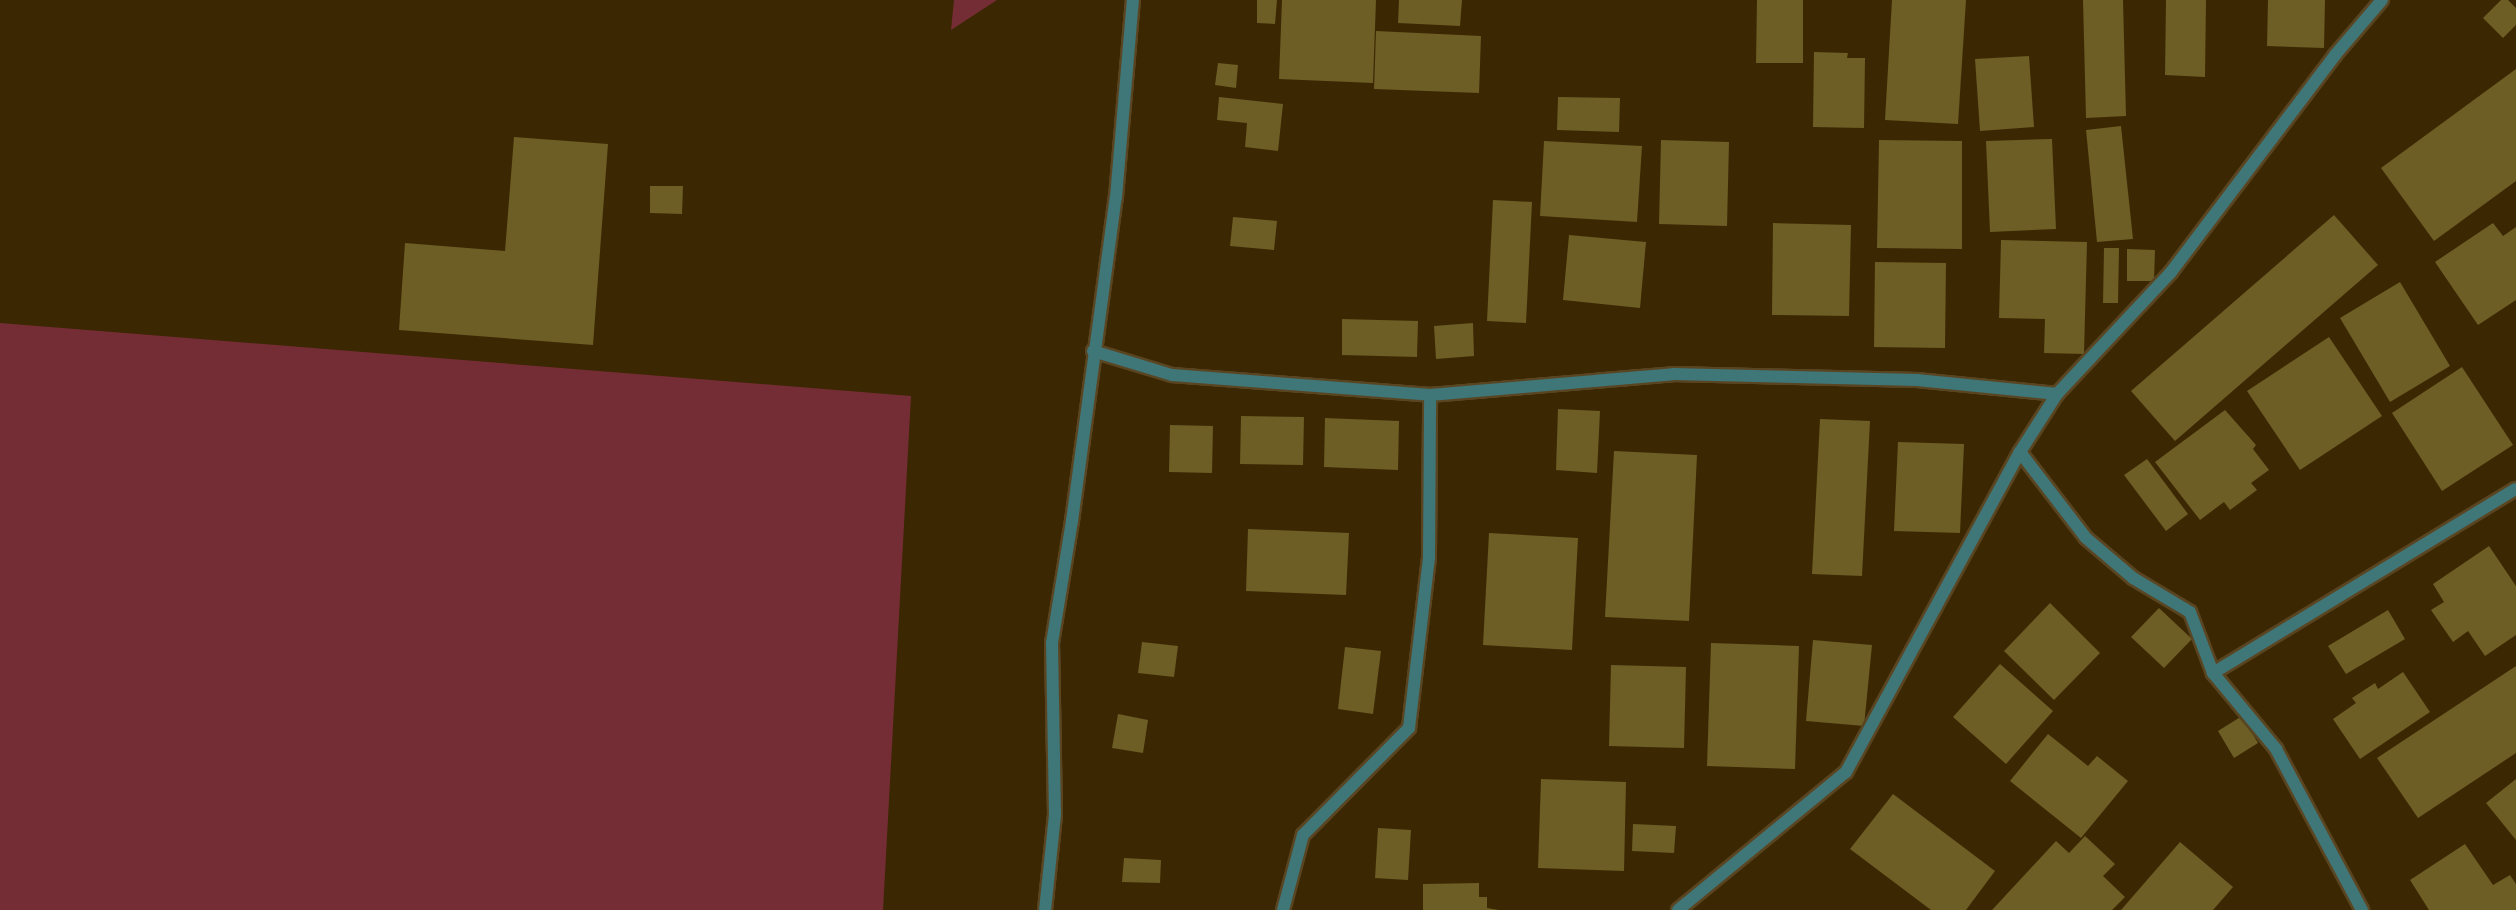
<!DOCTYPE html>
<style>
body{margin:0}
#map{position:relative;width:2516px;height:910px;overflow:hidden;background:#3c2703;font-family:"Playfair Display",serif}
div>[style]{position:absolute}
.green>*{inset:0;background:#742d35}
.building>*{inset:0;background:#6c5e25}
.roads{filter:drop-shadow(2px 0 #5a4522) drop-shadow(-2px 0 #5a4522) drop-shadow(0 2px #5a4522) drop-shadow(0 -2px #5a4522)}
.minor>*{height:12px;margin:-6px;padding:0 6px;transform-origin:6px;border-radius:6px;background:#3f7677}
span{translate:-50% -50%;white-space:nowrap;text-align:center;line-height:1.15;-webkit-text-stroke:4.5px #3c2703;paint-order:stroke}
</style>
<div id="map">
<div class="green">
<div style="clip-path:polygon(954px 0,997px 0,951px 30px)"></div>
<div style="clip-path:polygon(0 323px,911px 396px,883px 910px,0 910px)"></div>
</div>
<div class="building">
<div style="clip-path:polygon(1257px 0,1277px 0,1275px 24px,1257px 23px)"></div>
<div style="clip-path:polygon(1282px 0,1376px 0,1373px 83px,1279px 79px)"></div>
<div style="clip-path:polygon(1399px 0,1462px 0,1460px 26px,1398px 23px)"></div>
<div style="clip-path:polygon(1757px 0,1803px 0,1803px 63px,1756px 63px)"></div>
<div style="clip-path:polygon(1892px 0,1966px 0,1958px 124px,1885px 120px)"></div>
<div style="clip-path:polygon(2083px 0,2123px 0,2126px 116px,2086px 118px)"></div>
<div style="clip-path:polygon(2166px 0,2206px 0,2205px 77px,2165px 75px)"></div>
<div style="clip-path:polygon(2268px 0,2325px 0,2324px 48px,2267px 46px)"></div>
<div style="clip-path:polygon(2501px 0,2508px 0,2516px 8px,2516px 25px,2503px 38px,2483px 18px)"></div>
<div style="clip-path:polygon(1376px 31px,1481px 36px,1479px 93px,1374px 89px)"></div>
<div style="clip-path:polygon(1814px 52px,1848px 53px,1847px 58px,1865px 58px,1864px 128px,1813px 127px)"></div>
<div style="clip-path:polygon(2029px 56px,2034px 127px,1980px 131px,1975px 59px)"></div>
<div style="clip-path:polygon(1218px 63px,1238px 65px,1236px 88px,1215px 85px)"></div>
<div style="clip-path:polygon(2516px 69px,2516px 181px,2434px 241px,2381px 168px)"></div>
<div style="clip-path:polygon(1219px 97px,1283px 104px,1278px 151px,1245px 147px,1247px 123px,1217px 120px)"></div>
<div style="clip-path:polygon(1558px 97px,1620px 98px,1619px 132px,1557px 130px)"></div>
<div style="clip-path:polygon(2121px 126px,2133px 239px,2097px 242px,2086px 130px)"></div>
<div style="clip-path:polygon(514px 137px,608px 144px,593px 345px,399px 330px,405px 243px,505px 251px)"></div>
<div style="clip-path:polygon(2052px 139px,2056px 229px,1990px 232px,1986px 141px)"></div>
<div style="clip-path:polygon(1661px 140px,1729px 142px,1727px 226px,1659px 224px)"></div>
<div style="clip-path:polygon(1879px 140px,1962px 141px,1962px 249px,1877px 248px)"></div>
<div style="clip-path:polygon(1544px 141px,1642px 146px,1637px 222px,1540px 216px)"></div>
<div style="clip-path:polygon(650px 186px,683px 186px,682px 214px,650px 213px)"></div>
<div style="clip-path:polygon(1493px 200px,1532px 202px,1526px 323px,1487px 321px)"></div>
<div style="clip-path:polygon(2334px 215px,2378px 265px,2175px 441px,2131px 391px)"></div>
<div style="clip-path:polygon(1233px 217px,1277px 221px,1274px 250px,1230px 246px)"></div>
<div style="clip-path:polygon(1773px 223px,1851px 225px,1849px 316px,1772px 315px)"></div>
<div style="clip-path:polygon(2493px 223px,2503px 236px,2516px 227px,2516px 300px,2478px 325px,2435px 262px)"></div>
<div style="clip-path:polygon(1569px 235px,1646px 242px,1640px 308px,1563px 300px)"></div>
<div style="clip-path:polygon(2001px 240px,2087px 242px,2084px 354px,2044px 353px,2045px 319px,1999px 318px)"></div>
<div style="clip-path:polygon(2104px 248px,2119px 248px,2118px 303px,2103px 303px)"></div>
<div style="clip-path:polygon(2127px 249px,2155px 250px,2154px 281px,2127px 281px)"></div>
<div style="clip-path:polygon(1875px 262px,1946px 263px,1945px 348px,1874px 347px)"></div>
<div style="clip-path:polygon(2400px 282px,2450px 366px,2390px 402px,2340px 318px)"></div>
<div style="clip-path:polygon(1342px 319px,1418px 321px,1417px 357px,1342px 355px)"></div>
<div style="clip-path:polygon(1473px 323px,1474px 356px,1436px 359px,1434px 326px)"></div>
<div style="clip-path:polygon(2329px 337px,2382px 416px,2300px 470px,2247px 391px)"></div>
<div style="clip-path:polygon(2462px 367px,2513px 445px,2442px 491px,2392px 413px)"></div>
<div style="clip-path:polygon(1558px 409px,1600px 411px,1597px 473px,1556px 470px)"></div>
<div style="clip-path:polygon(2225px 410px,2256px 445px,2253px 449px,2269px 470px,2251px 483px,2257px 490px,2230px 510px,2224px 502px,2200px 520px,2155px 462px)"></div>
<div style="clip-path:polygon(1241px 416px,1304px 417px,1303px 465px,1240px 464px)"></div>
<div style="clip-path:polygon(1325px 418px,1399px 421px,1398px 470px,1324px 467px)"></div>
<div style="clip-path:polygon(1820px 419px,1870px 421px,1862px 576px,1812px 574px)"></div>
<div style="clip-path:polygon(1170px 425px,1213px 426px,1212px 473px,1169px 472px)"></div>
<div style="clip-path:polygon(1898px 442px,1964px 444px,1960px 533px,1894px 531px)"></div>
<div style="clip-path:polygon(1614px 451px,1697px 455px,1689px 621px,1605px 617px)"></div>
<div style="clip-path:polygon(2147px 459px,2188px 514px,2166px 531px,2124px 475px)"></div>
<div style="clip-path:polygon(1248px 529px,1349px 533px,1346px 595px,1246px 591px)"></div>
<div style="clip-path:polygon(1489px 533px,1578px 538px,1572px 650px,1483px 645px)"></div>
<div style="clip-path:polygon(2489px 546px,2516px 586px,2516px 635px,2485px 656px,2468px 631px,2453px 642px,2431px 610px,2444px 602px,2433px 584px)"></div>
<div style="clip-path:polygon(2050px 603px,2100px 653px,2054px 700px,2004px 651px)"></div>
<div style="clip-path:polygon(2159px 608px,2192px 639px,2164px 668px,2131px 637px)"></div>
<div style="clip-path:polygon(2388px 610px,2405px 639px,2346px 674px,2328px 646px)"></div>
<div style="clip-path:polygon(1813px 640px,1872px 645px,1864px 726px,1806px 721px)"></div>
<div style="clip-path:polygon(1142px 642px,1178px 646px,1174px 677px,1138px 673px)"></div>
<div style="clip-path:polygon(1711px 643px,1799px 646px,1795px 769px,1707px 766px)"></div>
<div style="clip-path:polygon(1345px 647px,1381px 651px,1373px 714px,1338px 709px)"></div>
<div style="clip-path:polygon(2000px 664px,2053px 711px,2006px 764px,1953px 717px)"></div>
<div style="clip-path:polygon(1611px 665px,1686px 667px,1684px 748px,1609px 746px)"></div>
<div style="clip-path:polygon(2516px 666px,2516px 753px,2418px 818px,2377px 758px)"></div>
<div style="clip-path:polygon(2403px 672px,2430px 712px,2360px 759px,2333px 719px,2356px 703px,2352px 698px,2375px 683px,2378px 689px)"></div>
<div style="clip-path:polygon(1118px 714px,1148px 720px,1143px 753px,1112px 748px)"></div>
<div style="clip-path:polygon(2242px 716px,2258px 743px,2234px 758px,2218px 731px)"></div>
<div style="clip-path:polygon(2048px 734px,2088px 766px,2097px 756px,2128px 781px,2081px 838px,2010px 781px)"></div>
<div style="clip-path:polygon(1541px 779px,1626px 782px,1624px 871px,1538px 868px)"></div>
<div style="clip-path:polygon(2516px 779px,2516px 840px,2486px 803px)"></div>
<div style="clip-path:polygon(1893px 794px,1995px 871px,1966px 910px,1931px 910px,1850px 849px)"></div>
<div style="clip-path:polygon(1633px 824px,1676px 826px,1674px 853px,1632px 851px)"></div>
<div style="clip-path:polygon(1378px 828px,1411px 830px,1408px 880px,1375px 878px)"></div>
<div style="clip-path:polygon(2085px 836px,2115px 864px,2103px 876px,2125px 897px,2112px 910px,1992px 910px,2056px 841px,2069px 853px)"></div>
<div style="clip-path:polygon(2180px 842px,2233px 887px,2213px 910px,2121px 910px)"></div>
<div style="clip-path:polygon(2465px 844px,2493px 885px,2510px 875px,2516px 884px,2516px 910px,2429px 910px,2410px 880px)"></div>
<div style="clip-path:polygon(1124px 858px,1161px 860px,1160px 883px,1122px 882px)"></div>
<div style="clip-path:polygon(1479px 883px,1479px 897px,1487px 897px,1487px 908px,1499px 910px,1423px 910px,1423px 884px)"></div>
</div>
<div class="roads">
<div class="minor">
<div style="left:1093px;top:351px;width:83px;rotate:16.9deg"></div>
<div style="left:1172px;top:375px;width:259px;rotate:4.4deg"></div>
<div style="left:1430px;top:395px;width:244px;rotate:-4.9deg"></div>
<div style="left:1673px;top:374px;width:244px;rotate:1.4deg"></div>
<div style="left:1917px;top:380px;width:141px;rotate:5.7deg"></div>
<div style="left:2020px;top:452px;width:108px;rotate:52.5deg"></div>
<div style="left:2086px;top:538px;width:62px;rotate:40.4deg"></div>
<div style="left:2133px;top:578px;width:66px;rotate:30.8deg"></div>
<div style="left:2190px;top:612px;width:65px;rotate:69.3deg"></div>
<div style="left:2213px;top:673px;width:99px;rotate:50.3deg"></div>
<div style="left:2276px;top:749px;width:183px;rotate:61.9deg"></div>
<div style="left:2213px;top:673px;width:354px;rotate:-31.3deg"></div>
<div style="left:1045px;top:910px;width:96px;rotate:-84deg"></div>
<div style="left:1055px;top:815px;width:172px;rotate:-91deg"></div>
<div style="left:1052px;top:643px;width:124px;rotate:-80.7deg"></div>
<div style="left:1072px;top:521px;width:327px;rotate:-82.3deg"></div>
<div style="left:1116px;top:197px;width:198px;rotate:-85.1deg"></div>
<div style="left:1283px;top:910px;width:78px;rotate:-75.1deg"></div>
<div style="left:1303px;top:835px;width:151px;rotate:-45.3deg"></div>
<div style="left:1409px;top:728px;width:172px;rotate:-83.3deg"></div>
<div style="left:1429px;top:557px;width:162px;rotate:-89.6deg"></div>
<div style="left:1678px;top:910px;width:217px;rotate:-39.4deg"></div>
<div style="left:1846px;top:772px;width:364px;rotate:-61.5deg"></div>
<div style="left:2020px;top:452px;width:69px;rotate:-57.5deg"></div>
<div style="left:2057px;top:394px;width:167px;rotate:-46.9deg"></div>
<div style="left:2171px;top:272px;width:272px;rotate:-52.9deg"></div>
<div style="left:2335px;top:55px;width:72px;rotate:-49.5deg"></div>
</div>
</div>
</div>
